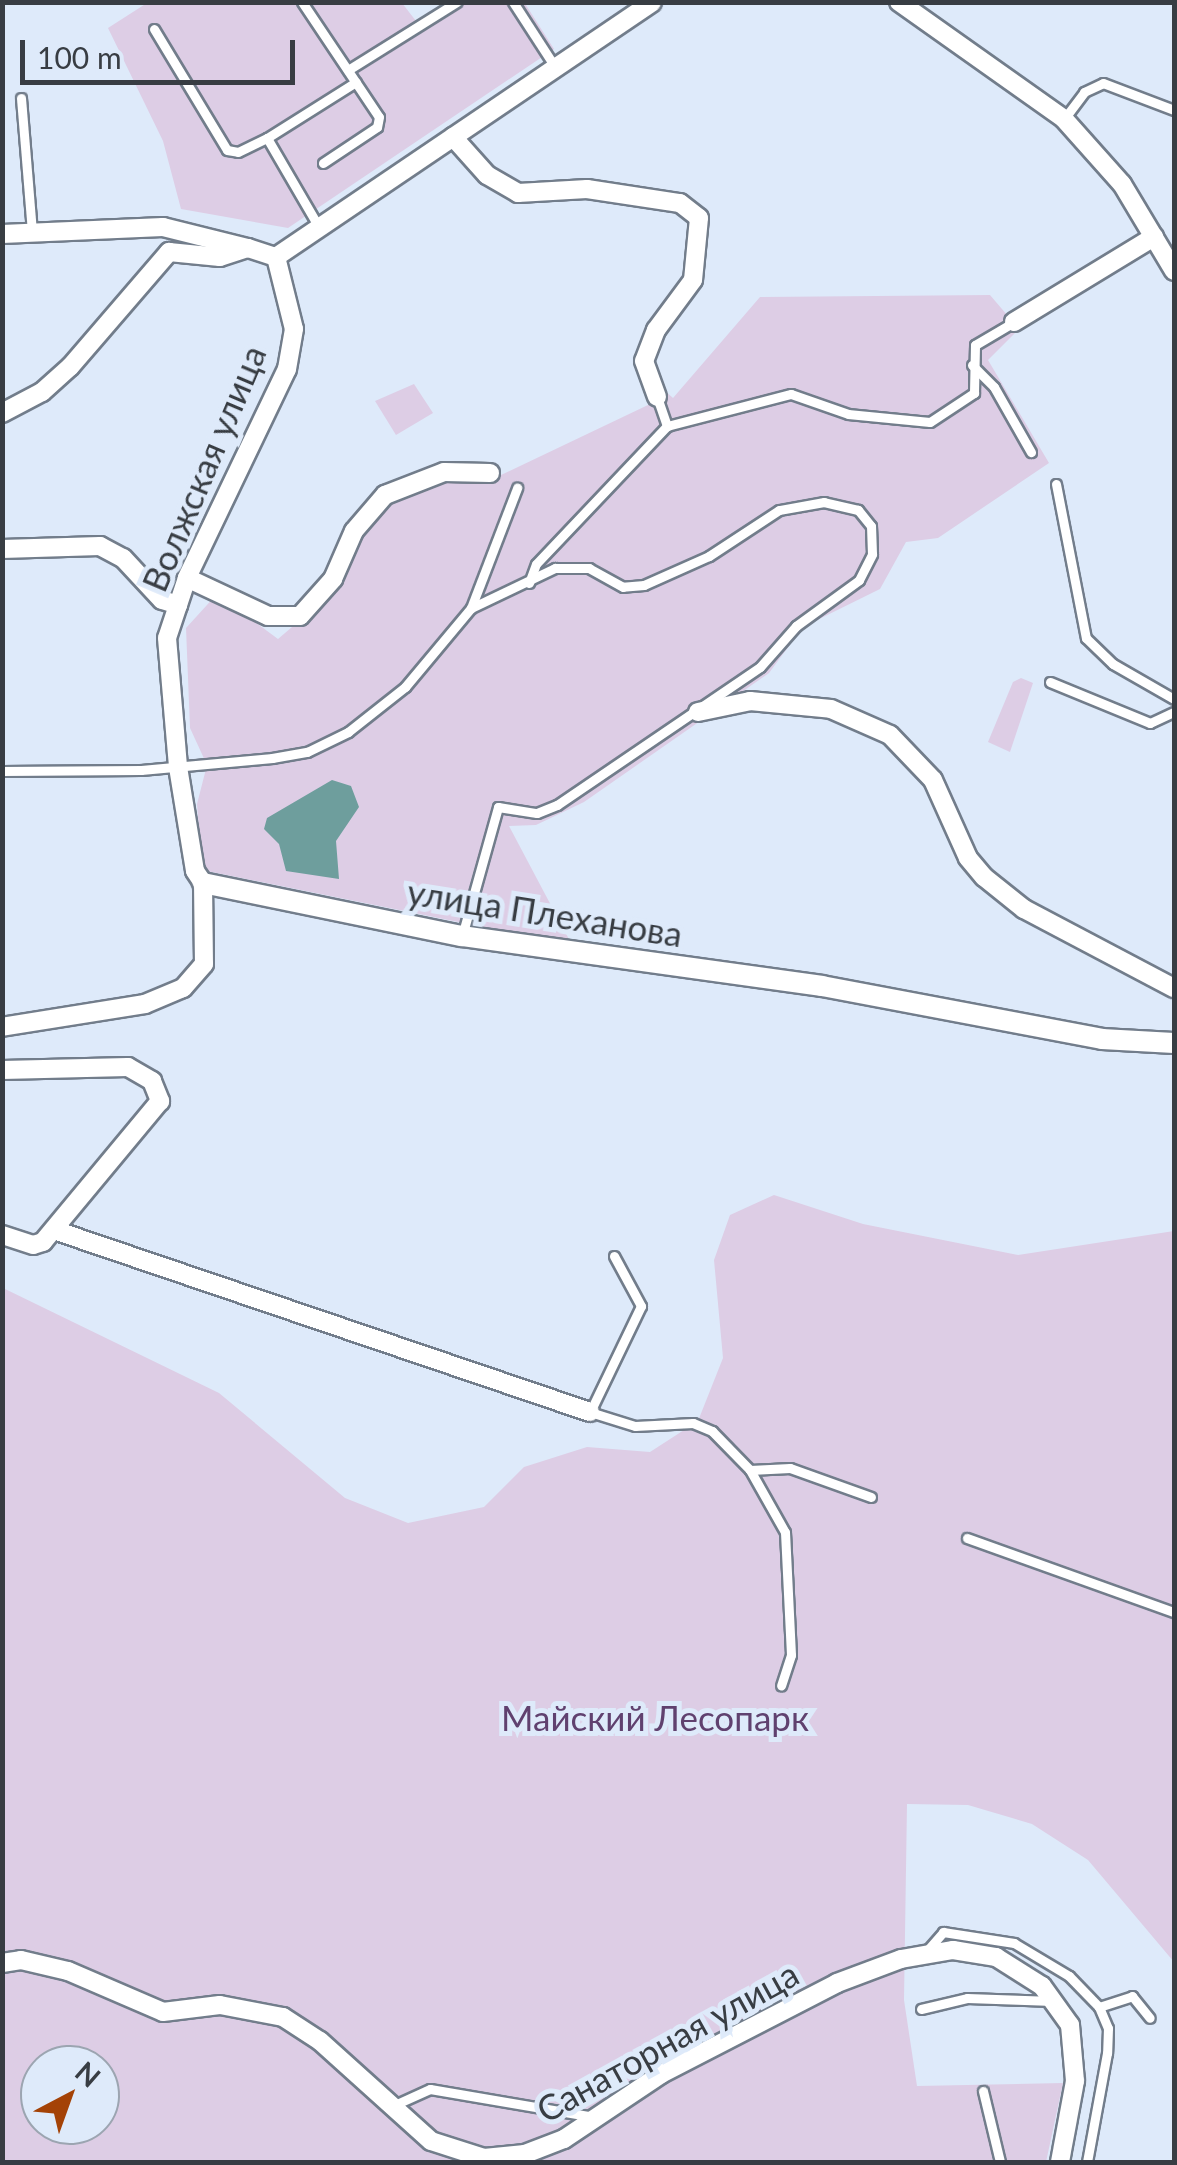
<!DOCTYPE html>
<meta charset="utf-8">
<style>
body{margin:0}
#map{position:relative;width:1177px;height:2165px;overflow:hidden;background:#deeafa;font-family:Lato,sans-serif}
div>[style]{position:absolute}
.green>*{inset:0;background:#ddcde5}
.water>*{inset:0;background:#6e9e9d}
.roads{filter:drop-shadow(2px 0 #727d8b) drop-shadow(-2px 0 #727d8b) drop-shadow(0 2px #727d8b) drop-shadow(0 -2px #727d8b)}
.service>*{height:9px;margin:-4.5px;padding:0 4.5px;transform-origin:4.5px;border-radius:4.5px;background:#fff}
.minor>*{height:18px;margin:-9px;padding:0 9px;transform-origin:9px;border-radius:9px;background:#fff}
.tertiary>*{height:20px;margin:-10px;padding:0 10px;transform-origin:10px;border-radius:10px;background:#fff}
span{translate:-50% -50%;white-space:nowrap;text-align:center;line-height:1.15;-webkit-text-stroke:10px #deeafa;paint-order:stroke}
.street-label{font-size:35px;color:#383d43}
.park-label{font-size:35px;color:#60416f}
.frame{position:absolute;inset:0;border:5px solid #383d43;pointer-events:none}
.north{position:absolute;left:20px;top:2045px;width:100px;height:100px;box-sizing:border-box;background:#deeafa;border:2px solid #9ca5b1;border-radius:50%;rotate:41deg;font-size:28px;font-weight:700;line-height:40px;text-align:center;color:#383d43}
.north::after{content:'';display:block;margin:auto;width:35px;height:45px;background:#a44206;clip-path:polygon(50% 0,100% 100%,50% 72%,0 100%)}
.scale{position:absolute;left:20px;top:40px;width:275px;height:45px;box-sizing:border-box;border:5px solid #383d43;border-top:0;padding-left:12px;font-size:30px;line-height:35px;white-space:nowrap;color:#383d43;-webkit-text-stroke:8px #deeafa;paint-order:stroke}
</style>
<div id="map">
<div class="green">
<div style="clip-path:polygon(524px 2px,554px 49px,288px 228px,181px 209px,163px 141px,108px 28px,147px 3px,402px 3px,416px 21px,445px 3px)"></div>
<div style="clip-path:polygon(990px 295px,1019px 329px,988px 360px,1049px 463px,938px 538px,906px 542px,880px 589px,803px 627px,769px 673px,584px 802px,536px 825px,509px 826px,572px 945px,202px 870px,197px 804px,207px 765px,190px 728px,186px 628px,217px 594px,278px 639px,319px 604px,379px 510px,408px 491px,445px 480px,480px 482px,501px 475px,648px 405px,664px 390px,673px 398px,760px 297px)"></div>
<div style="clip-path:polygon(414px 384px,433px 413px,396px 435px,375px 401px)"></div>
<div style="clip-path:polygon(1021px 678px,1033px 683px,1010px 752px,988px 742px,1013px 682px)"></div>
<div style="clip-path:polygon(evenodd,774px 1195px,863px 1224px,1018px 1255px,1174px 1231px,1174px 1962px,1088px 1860px,1032px 1824px,968px 1805px,907px 1804px,904px 2000px,917px 2086px,1063px 2083px,1046px 2162px,3px 2162px,3px 1288px,219px 1393px,345px 1498px,408px 1523px,484px 1507px,524px 1467px,587px 1447px,650px 1452px,698px 1421px,723px 1358px,714px 1260px,730px 1215px,774px 1195px,40px 2065px,100px 2065px,100px 2125px,40px 2125px,40px 2065px)"></div>
</div>
<div class="water">
<div style="clip-path:polygon(332px 780px,351px 786px,359px 807px,336px 841px,339px 879px,286px 871px,279px 844px,264px 829px,267px 818px)"></div>
</div>
<div class="roads">
<div class="service">
<div style="left:302px;top:2px;width:138px;rotate:56.2deg"></div>
<div style="left:379px;top:117px;width:10px;rotate:101deg"></div>
<div style="left:377px;top:127px;width:65px;rotate:146.3deg"></div>
<div style="left:513px;top:2px;width:77px;rotate:57.1deg"></div>
<div style="left:154px;top:29px;width:141px;rotate:58.9deg"></div>
<div style="left:227px;top:150px;width:11px;rotate:10deg"></div>
<div style="left:238px;top:152px;width:32px;rotate:-26deg"></div>
<div style="left:267px;top:138px;width:105px;rotate:-32.2deg"></div>
<div style="left:348px;top:70px;width:128px;rotate:-32deg"></div>
<div style="left:21px;top:98px;width:135px;rotate:85.3deg"></div>
<div style="left:1064px;top:119px;width:34px;rotate:-53deg"></div>
<div style="left:1084px;top:92px;width:21px;rotate:-25deg"></div>
<div style="left:1103px;top:83px;width:76px;rotate:20.8deg"></div>
<div style="left:267px;top:138px;width:99px;rotate:59.8deg"></div>
<div style="left:972px;top:365px;width:31px;rotate:45deg"></div>
<div style="left:994px;top:387px;width:75px;rotate:60.4deg"></div>
<div style="left:657px;top:397px;width:31px;rotate:71deg"></div>
<div style="left:1056px;top:484px;width:157px;rotate:79deg"></div>
<div style="left:1086px;top:638px;width:37px;rotate:44deg"></div>
<div style="left:1113px;top:664px;width:70px;rotate:29.8deg"></div>
<div style="left:529px;top:583px;width:20px;rotate:-70deg"></div>
<div style="left:536px;top:564px;width:190px;rotate:-46.5deg"></div>
<div style="left:667px;top:426px;width:128px;rotate:-14.5deg"></div>
<div style="left:791px;top:394px;width:60px;rotate:19.3deg"></div>
<div style="left:848px;top:414px;width:82px;rotate:5.6deg"></div>
<div style="left:930px;top:422px;width:53px;rotate:-33.4deg"></div>
<div style="left:974px;top:393px;width:48px;rotate:-88.8deg"></div>
<div style="left:975px;top:345px;width:45px;rotate:-30.5deg"></div>
<div style="left:1050px;top:682px;width:108px;rotate:22.3deg"></div>
<div style="left:1150px;top:723px;width:26px;rotate:-25deg"></div>
<div style="left:2px;top:771px;width:139px;rotate:-0.4deg"></div>
<div style="left:141px;top:770px;width:132px;rotate:-5.2deg"></div>
<div style="left:272px;top:758px;width:36px;rotate:-10deg"></div>
<div style="left:307px;top:752px;width:46px;rotate:-26deg"></div>
<div style="left:348px;top:732px;width:73px;rotate:-38.3deg"></div>
<div style="left:405px;top:687px;width:103px;rotate:-50.1deg"></div>
<div style="left:471px;top:608px;width:129px;rotate:-69deg"></div>
<div style="left:462px;top:936px;width:134px;rotate:-74.4deg"></div>
<div style="left:498px;top:807px;width:39px;rotate:9deg"></div>
<div style="left:537px;top:813px;width:22px;rotate:-22deg"></div>
<div style="left:557px;top:805px;width:245px;rotate:-34.2deg"></div>
<div style="left:760px;top:667px;width:55px;rotate:-48.7deg"></div>
<div style="left:796px;top:626px;width:78px;rotate:-36.1deg"></div>
<div style="left:859px;top:580px;width:29px;rotate:-63deg"></div>
<div style="left:872px;top:554px;width:28px;rotate:-92deg"></div>
<div style="left:871px;top:526px;width:21px;rotate:-129deg"></div>
<div style="left:858px;top:510px;width:35px;rotate:-167deg"></div>
<div style="left:824px;top:502px;width:46px;rotate:169.9deg"></div>
<div style="left:779px;top:510px;width:84px;rotate:146.7deg"></div>
<div style="left:709px;top:556px;width:71px;rotate:156deg"></div>
<div style="left:644px;top:585px;width:21px;rotate:175deg"></div>
<div style="left:623px;top:587px;width:39px;rotate:-151deg"></div>
<div style="left:589px;top:568px;width:34px;rotate:180deg"></div>
<div style="left:555px;top:568px;width:93px;rotate:154.5deg"></div>
<div style="left:614px;top:1256px;width:57px;rotate:61.6deg"></div>
<div style="left:641px;top:1306px;width:118px;rotate:115.7deg"></div>
<div style="left:590px;top:1412px;width:47px;rotate:17.3deg"></div>
<div style="left:635px;top:1426px;width:58px;rotate:-3deg"></div>
<div style="left:693px;top:1423px;width:21px;rotate:23deg"></div>
<div style="left:712px;top:1431px;width:54px;rotate:45.7deg"></div>
<div style="left:750px;top:1470px;width:40px;rotate:-2.9deg"></div>
<div style="left:790px;top:1468px;width:86px;rotate:19.7deg"></div>
<div style="left:750px;top:1470px;width:71px;rotate:60.6deg"></div>
<div style="left:785px;top:1532px;width:123px;rotate:87.2deg"></div>
<div style="left:791px;top:1655px;width:32px;rotate:108deg"></div>
<div style="left:967px;top:1538px;width:220px;rotate:19.7deg"></div>
<div style="left:925px;top:1953px;width:28px;rotate:-49deg"></div>
<div style="left:943px;top:1932px;width:72px;rotate:8.8deg"></div>
<div style="left:1014px;top:1943px;width:64px;rotate:31deg"></div>
<div style="left:1069px;top:1976px;width:43px;rotate:45.9deg"></div>
<div style="left:1099px;top:2007px;width:23px;rotate:67deg"></div>
<div style="left:1108px;top:2028px;width:25px;rotate:92deg"></div>
<div style="left:1107px;top:2053px;width:111px;rotate:100.4deg"></div>
<div style="left:1099px;top:2007px;width:35px;rotate:-18deg"></div>
<div style="left:1132px;top:1996px;width:28px;rotate:51deg"></div>
<div style="left:921px;top:2009px;width:47px;rotate:-13.4deg"></div>
<div style="left:967px;top:1998px;width:86px;rotate:2deg"></div>
<div style="left:983px;top:2091px;width:73px;rotate:76.5deg"></div>
<div style="left:390px;top:2107px;width:44px;rotate:-24.2deg"></div>
<div style="left:430px;top:2089px;width:165px;rotate:9.7deg"></div>
</div>
<div class="minor">
<div style="left:899px;top:2px;width:202px;rotate:35.3deg"></div>
<div style="left:1064px;top:119px;width:87px;rotate:48.3deg"></div>
<div style="left:1122px;top:184px;width:101px;rotate:59.1deg"></div>
<div style="left:453px;top:137px;width:51px;rotate:48.2deg"></div>
<div style="left:487px;top:175px;width:36px;rotate:30deg"></div>
<div style="left:518px;top:193px;width:69px;rotate:-3.3deg"></div>
<div style="left:587px;top:189px;width:94px;rotate:8.6deg"></div>
<div style="left:680px;top:203px;width:24px;rotate:38deg"></div>
<div style="left:699px;top:218px;width:62px;rotate:95.5deg"></div>
<div style="left:693px;top:280px;width:62px;rotate:126.5deg"></div>
<div style="left:656px;top:330px;width:33px;rotate:111deg"></div>
<div style="left:644px;top:361px;width:38px;rotate:70deg"></div>
<div style="left:2px;top:234px;width:161px;rotate:-2.5deg"></div>
<div style="left:163px;top:227px;width:88px;rotate:13.9deg"></div>
<div style="left:248px;top:248px;width:29px;rotate:18deg"></div>
<div style="left:276px;top:257px;width:74px;rotate:76deg"></div>
<div style="left:294px;top:329px;width:41px;rotate:99.9deg"></div>
<div style="left:287px;top:369px;width:232px;rotate:115.6deg"></div>
<div style="left:187px;top:578px;width:63px;rotate:108.4deg"></div>
<div style="left:167px;top:638px;width:129px;rotate:85.1deg"></div>
<div style="left:178px;top:767px;width:105px;rotate:80.7deg"></div>
<div style="left:195px;top:871px;width:14px;rotate:56deg"></div>
<div style="left:203px;top:883px;width:81px;rotate:89.3deg"></div>
<div style="left:204px;top:964px;width:32px;rotate:131deg"></div>
<div style="left:183px;top:988px;width:41px;rotate:157.2deg"></div>
<div style="left:145px;top:1004px;width:145px;rotate:170.9deg"></div>
<div style="left:276px;top:257px;width:454px;rotate:-34.1deg"></div>
<div style="left:1014px;top:322px;width:164px;rotate:-31.3deg"></div>
<div style="left:2px;top:413px;width:45px;rotate:-27.7deg"></div>
<div style="left:42px;top:392px;width:38px;rotate:-42deg"></div>
<div style="left:70px;top:367px;width:152px;rotate:-49.3deg"></div>
<div style="left:169px;top:252px;width:51px;rotate:5.6deg"></div>
<div style="left:220px;top:257px;width:29px;rotate:-18deg"></div>
<div style="left:2px;top:549px;width:98px;rotate:-1.8deg"></div>
<div style="left:100px;top:546px;width:26px;rotate:28deg"></div>
<div style="left:123px;top:558px;width:57px;rotate:47.1deg"></div>
<div style="left:162px;top:600px;width:17px;rotate:17deg"></div>
<div style="left:187px;top:578px;width:89px;rotate:25.1deg"></div>
<div style="left:268px;top:616px;width:32px"></div>
<div style="left:300px;top:616px;width:50px;rotate:-48.3deg"></div>
<div style="left:333px;top:579px;width:52px;rotate:-66.4deg"></div>
<div style="left:354px;top:531px;width:48px;rotate:-49.3deg"></div>
<div style="left:385px;top:495px;width:63px;rotate:-21.3deg"></div>
<div style="left:444px;top:472px;width:46px;rotate:1.2deg"></div>
<div style="left:698px;top:712px;width:53px;rotate:-11.9deg"></div>
<div style="left:750px;top:701px;width:81px;rotate:5.6deg"></div>
<div style="left:831px;top:709px;width:64px;rotate:23.8deg"></div>
<div style="left:890px;top:735px;width:62px;rotate:46.3deg"></div>
<div style="left:933px;top:780px;width:85px;rotate:65.8deg"></div>
<div style="left:968px;top:858px;width:25px;rotate:50deg"></div>
<div style="left:984px;top:877px;width:51px;rotate:38.7deg"></div>
<div style="left:1024px;top:909px;width:170px;rotate:27.8deg"></div>
<div style="left:2px;top:1070px;width:126px;rotate:-1.4deg"></div>
<div style="left:128px;top:1067px;width:28px;rotate:30deg"></div>
<div style="left:152px;top:1081px;width:22px;rotate:68deg"></div>
<div style="left:160px;top:1101px;width:183px;rotate:129.7deg"></div>
<div style="left:43px;top:1242px;width:10px;rotate:163deg"></div>
<div style="left:33px;top:1245px;width:33px;rotate:-162deg"></div>
<div style="left:54px;top:1230px;width:566px;rotate:18.76deg"></div>
<div style="left:2px;top:1963px;width:19px;rotate:-9deg"></div>
<div style="left:21px;top:1960px;width:48px;rotate:13.2deg"></div>
<div style="left:68px;top:1971px;width:103px;rotate:23.3deg"></div>
<div style="left:163px;top:2012px;width:57px;rotate:-7deg"></div>
<div style="left:220px;top:2005px;width:64px;rotate:10.8deg"></div>
<div style="left:283px;top:2017px;width:44px;rotate:33deg"></div>
<div style="left:320px;top:2041px;width:149px;rotate:42deg"></div>
<div style="left:431px;top:2141px;width:56px;rotate:17.8deg"></div>
<div style="left:484px;top:2158px;width:41px;rotate:-5.6deg"></div>
<div style="left:525px;top:2154px;width:42px;rotate:-21deg"></div>
<div style="left:564px;top:2139px;width:117px;rotate:-33.8deg"></div>
<div style="left:661px;top:2074px;width:198px;rotate:-27.3deg"></div>
<div style="left:837px;top:1983px;width:68px;rotate:-20.6deg"></div>
<div style="left:901px;top:1959px;width:53px;rotate:-9.8deg"></div>
<div style="left:953px;top:1950px;width:44px;rotate:9.2deg"></div>
<div style="left:996px;top:1957px;width:54px;rotate:32.2deg"></div>
<div style="left:1042px;top:1986px;width:48px;rotate:54.3deg"></div>
<div style="left:1070px;top:2025px;width:56px;rotate:84.9deg"></div>
<div style="left:1075px;top:2081px;width:82px;rotate:100.5deg"></div>
</div>
<div class="tertiary">
<div style="left:203px;top:883px;width:264px;rotate:11.6deg"></div>
<div style="left:462px;top:936px;width:363px;rotate:7.9deg"></div>
<div style="left:822px;top:986px;width:285px;rotate:10.7deg"></div>
<div style="left:1102px;top:1039px;width:72px;rotate:3.2deg"></div>
</div>
</div>
<div class="street-label">
<span style="left:203px;top:468px;rotate:-67deg">Волжская улица</span>
<span style="left:545px;top:912px;rotate:9deg">улица Плеханова</span>
<span style="left:667px;top:2041px;rotate:-29deg">Санаторная улица</span>
</div>
<div class="park-label">
<span style="left:655px;top:1717px">Майский Лесопарк</span>
</div>
<div class="frame"></div>
<div class="north">N</div>
<div class="scale">100 m</div>
</div>
